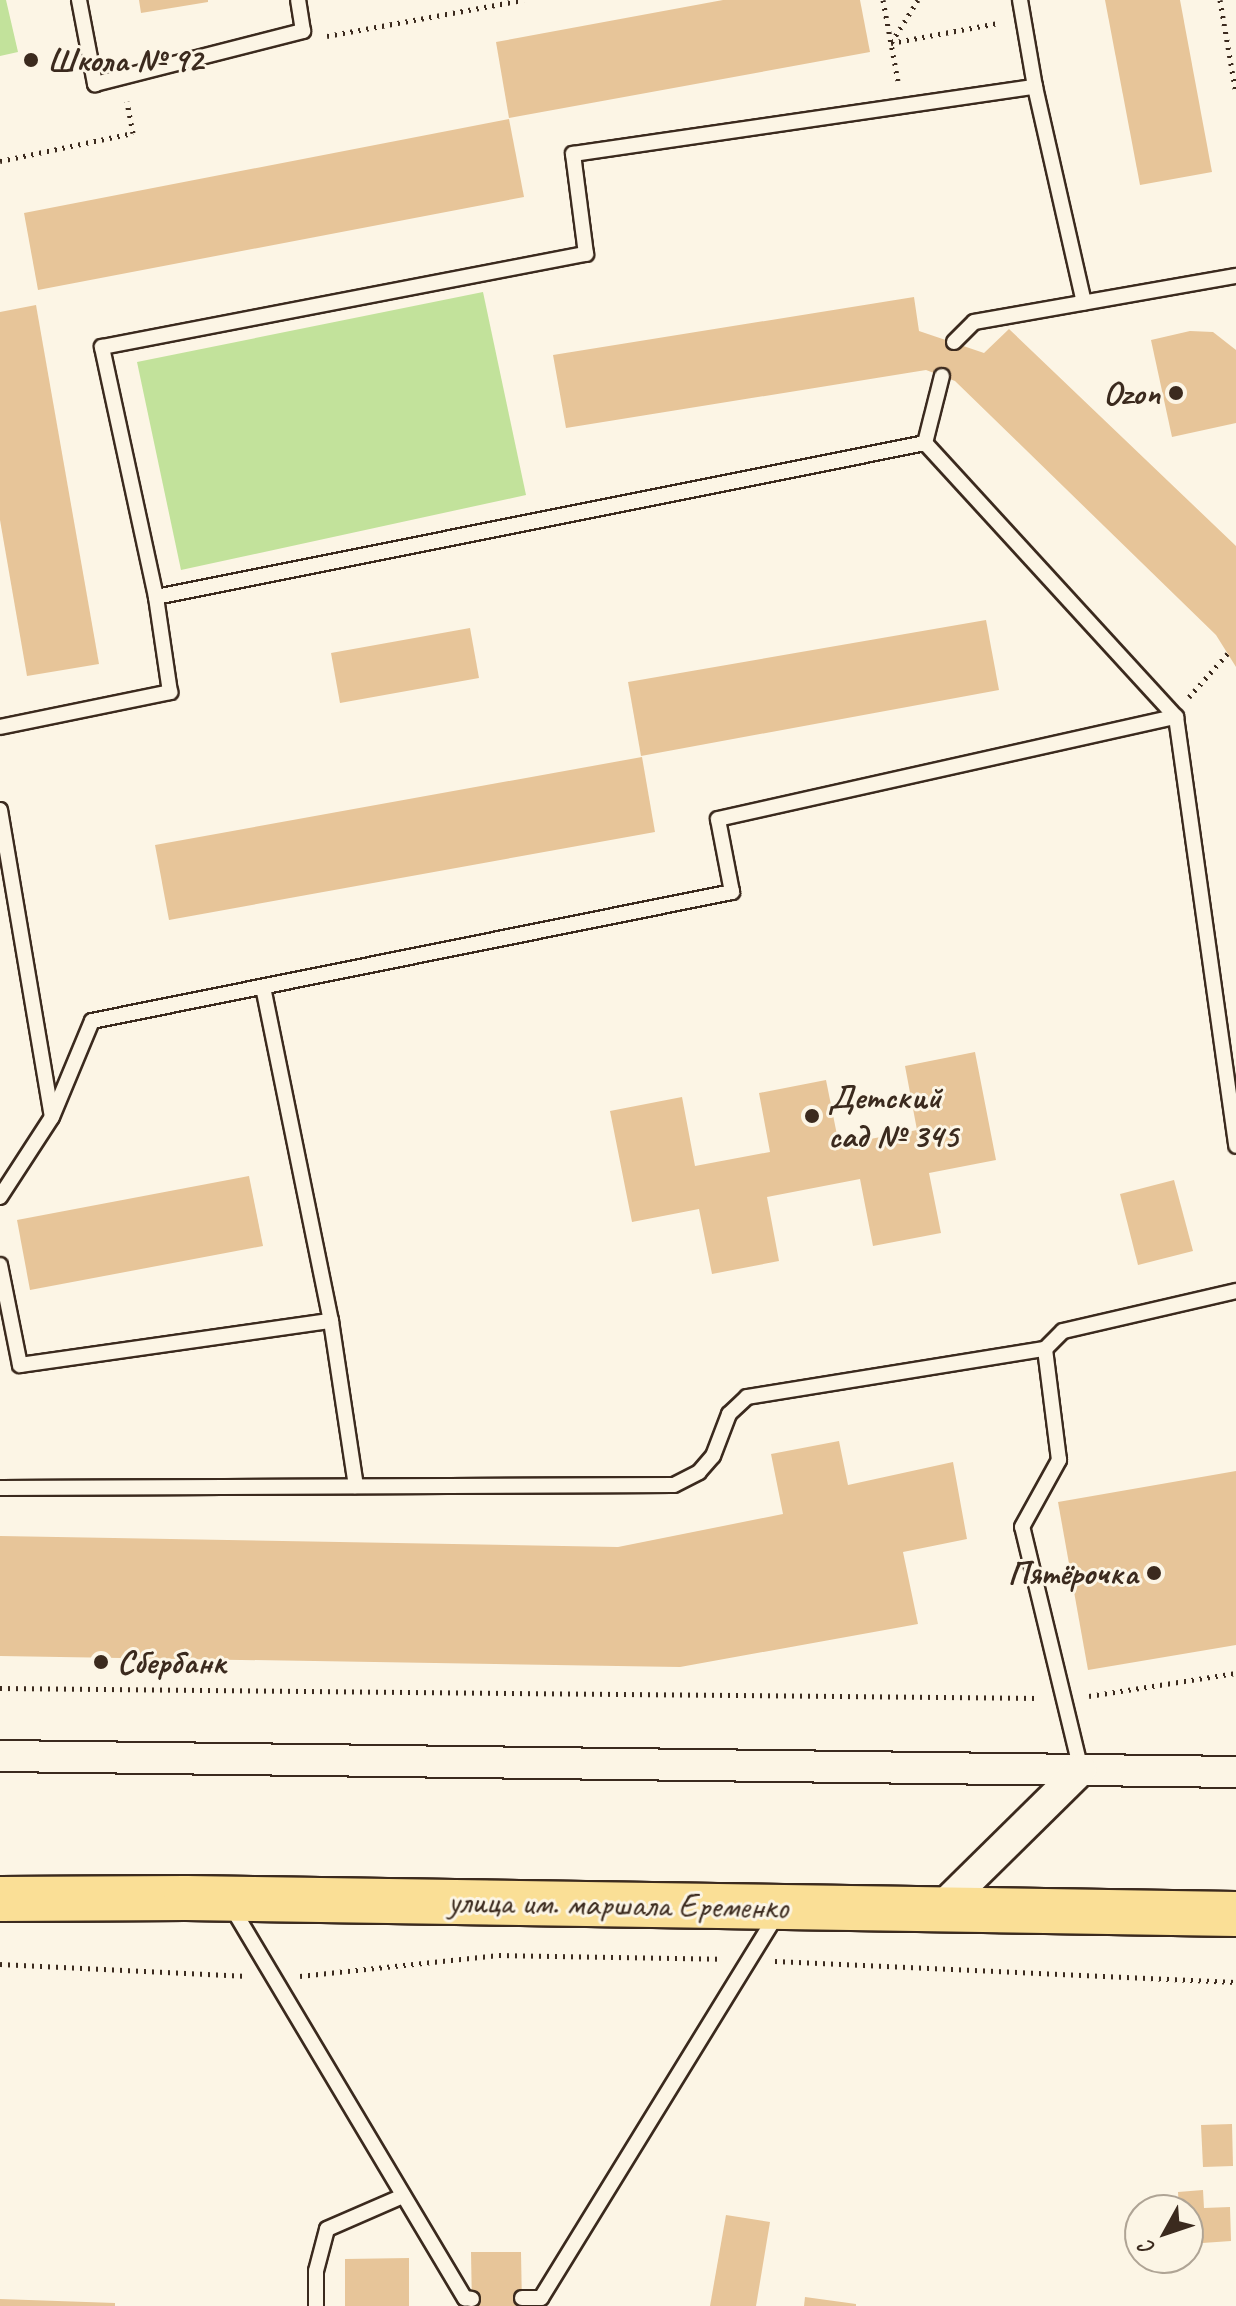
<!DOCTYPE html>
<meta charset="utf-8">
<style>
body{margin:0}
#map{position:relative;width:1236px;height:2306px;overflow:hidden;background:#fcf5e5;font-family:Caveat,sans-serif}
div>[style]{position:absolute}
.green>*{inset:0;background:#c2e29b}
.building>*{inset:0;background:#e7c599}
.path>*{height:5px;margin-top:-2.5px;transform-origin:0;background:repeating-linear-gradient(90deg,#3b2a1e 0 2px,transparent 0 8px)}
.roads{filter:drop-shadow(2px 0 #3b2a1e) drop-shadow(-2px 0 #3b2a1e) drop-shadow(0 2px #3b2a1e) drop-shadow(0 -2px #3b2a1e)}
.lane>*{height:14px;margin:-7px;padding:0 7px;transform-origin:7px;border-radius:7px;background:#fcf5e5}
.street>*{height:30px;margin:-15px;padding:0 15px;transform-origin:15px;border-radius:15px;background:#fcf5e5}
.highway>*{height:44px;margin:-22px;padding:0 22px;transform-origin:22px;border-radius:22px;background:#fadf96}
.dots>*{width:22px;height:22px;translate:-50% -50%;box-sizing:border-box;border:4px solid #fcf5e5;border-radius:50%}
span{translate:-50% -50%;white-space:nowrap;text-align:center;line-height:1.15;-webkit-text-stroke:6px #fcf5e5;paint-order:stroke}
.poi-label{font-size:34px;color:#3b2a1e;font-weight:700}
.left{translate:0 -50%;text-align:left}
.right{translate:-100% -50%;text-align:right}
.street-label{font-size:34px;color:#3b2a1e}
.north{position:absolute;left:1124px;top:2194px;width:80px;height:80px;box-sizing:border-box;background:#fcf5e5;border:2px solid #afa495;border-radius:50%;rotate:230deg;font-size:22px;font-weight:700;line-height:32px;text-align:center;color:#3b2a1e}
.north::after{content:'';display:block;margin:auto;width:28px;height:36px;background:#3b2a1e;clip-path:polygon(50% 0,100% 100%,50% 72%,0 100%)}
</style>
<div id="map">
<div class="green">
<div style="clip-path:polygon(0 0,6px 0,18px 52px,0 56px)"></div>
<div style="clip-path:polygon(483px 292px,526px 495px,181px 570px,137px 362px)"></div>
</div>
<div class="building">
<div style="clip-path:polygon(139px 0,208px 0,208px 2px,141px 13px)"></div>
<div style="clip-path:polygon(723px 0,860px 0,870px 52px,509px 118px,496px 42px)"></div>
<div style="clip-path:polygon(1105px 0,1180px 0,1212px 172px,1140px 185px)"></div>
<div style="clip-path:polygon(509px 119px,524px 197px,38px 290px,24px 213px)"></div>
<div style="clip-path:polygon(914px 297px,919px 331px,984px 353px,1009px 329px,1236px 546px,1236px 667px,1216px 635px,955px 381px,926px 370px,566px 428px,553px 355px)"></div>
<div style="clip-path:polygon(36px 305px,99px 664px,27px 676px,0 520px,0 312px)"></div>
<div style="clip-path:polygon(1190px 331px,1213px 332px,1236px 350px,1236px 423px,1172px 437px,1151px 340px)"></div>
<div style="clip-path:polygon(986px 620px,999px 690px,641px 756px,628px 682px)"></div>
<div style="clip-path:polygon(470px 628px,479px 678px,340px 703px,331px 653px)"></div>
<div style="clip-path:polygon(642px 757px,655px 832px,169px 920px,155px 845px)"></div>
<div style="clip-path:polygon(975px 1052px,996px 1160px,929px 1173px,941px 1233px,873px 1246px,860px 1179px,767px 1197px,779px 1261px,712px 1274px,699px 1209px,632px 1222px,610px 1111px,682px 1097px,695px 1166px,770px 1152px,759px 1093px,826px 1080px,839px 1145px,917px 1130px,905px 1066px)"></div>
<div style="clip-path:polygon(249px 1176px,263px 1246px,30px 1290px,17px 1220px)"></div>
<div style="clip-path:polygon(1174px 1180px,1193px 1251px,1138px 1265px,1120px 1194px)"></div>
<div style="clip-path:polygon(839px 1441px,848px 1485px,953px 1462px,967px 1539px,903px 1552px,918px 1624px,680px 1667px,0 1656px,0 1536px,618px 1547px,783px 1514px,771px 1454px)"></div>
<div style="clip-path:polygon(1236px 1471px,1236px 1645px,1088px 1670px,1058px 1502px)"></div>
<div style="clip-path:polygon(1232px 2124px,1233px 2166px,1203px 2167px,1201px 2125px)"></div>
<div style="clip-path:polygon(1203px 2190px,1204px 2208px,1230px 2207px,1231px 2241px,1188px 2244px,1188px 2210px,1179px 2210px,1178px 2192px)"></div>
<div style="clip-path:polygon(726px 2215px,770px 2222px,756px 2306px,710px 2306px)"></div>
<div style="clip-path:polygon(471px 2252px,521px 2252px,522px 2306px,472px 2306px)"></div>
<div style="clip-path:polygon(409px 2258px,409px 2306px,345px 2306px,345px 2259px)"></div>
<div style="clip-path:polygon(805px 2297px,856px 2304px,856px 2306px,804px 2306px)"></div>
<div style="clip-path:polygon(0 2299px,115px 2303px,115px 2306px,0 2306px)"></div>
</div>
<div class="path">
<div style="left:883px;top:0;width:82px;rotate:79.5deg"></div>
<div style="left:918px;top:0;width:51px;rotate:122.1deg"></div>
<div style="left:891px;top:43px;width:109px;rotate:-10.6deg"></div>
<div style="left:1220px;top:0;width:95px;rotate:80.3deg"></div>
<div style="left:327px;top:36px;width:200px;rotate:-10.4deg"></div>
<div style="left:0;top:161px;width:136px;rotate:-11.9deg"></div>
<div style="left:133px;top:133px;width:32px;rotate:-101deg"></div>
<div style="left:1189px;top:697px;width:59px;rotate:-48.4deg"></div>
<div style="left:0;top:1688px;width:1039px;rotate:0.55deg"></div>
<div style="left:1089px;top:1696px;width:149px;rotate:-8.9deg"></div>
<div style="left:775px;top:1961px;width:461px;rotate:2.6deg"></div>
<div style="left:0;top:1964px;width:243px;rotate:2.8deg"></div>
<div style="left:300px;top:1976px;width:200px;rotate:-6deg"></div>
<div style="left:499px;top:1955px;width:222px;rotate:1deg"></div>
</div>
<div class="roads">
<div class="lane">
<div style="left:79px;top:0;width:86px;rotate:79.2deg"></div>
<div style="left:95px;top:84px;width:215px;rotate:-14.3deg"></div>
<div style="left:303px;top:31px;width:31px;rotate:-99deg"></div>
<div style="left:1020px;top:0;width:88px;rotate:80.2deg"></div>
<div style="left:954px;top:342px;width:28px;rotate:-45deg"></div>
<div style="left:974px;top:322px;width:266px;rotate:-10deg"></div>
<div style="left:925px;top:443px;width:69px;rotate:-75.8deg"></div>
<div style="left:156px;top:597px;width:256px;rotate:-102.2deg"></div>
<div style="left:102px;top:347px;width:493px;rotate:-10.9deg"></div>
<div style="left:586px;top:254px;width:101px;rotate:-97.4deg"></div>
<div style="left:573px;top:154px;width:467px;rotate:-8.3deg"></div>
<div style="left:1035px;top:87px;width:221px;rotate:77.2deg"></div>
<div style="left:0;top:727px;width:174px;rotate:-11.6deg"></div>
<div style="left:170px;top:692px;width:96px;rotate:-98.4deg"></div>
<div style="left:156px;top:597px;width:784px;rotate:-11.32deg"></div>
<div style="left:925px;top:443px;width:372px;rotate:47.5deg"></div>
<div style="left:0;top:810px;width:311px;rotate:80.4deg"></div>
<div style="left:263px;top:987px;width:341px;rotate:78.5deg"></div>
<div style="left:331px;top:1321px;width:167px;rotate:81.4deg"></div>
<div style="left:0;top:1197px;width:95px;rotate:-57deg"></div>
<div style="left:52px;top:1117px;width:104px;rotate:-67.4deg"></div>
<div style="left:92px;top:1021px;width:653px;rotate:-11.4deg"></div>
<div style="left:732px;top:892px;width:74px;rotate:-100.9deg"></div>
<div style="left:718px;top:819px;width:469px;rotate:-12.6deg"></div>
<div style="left:1176px;top:717px;width:433px;rotate:82deg"></div>
<div style="left:0;top:1265px;width:102px;rotate:78.7deg"></div>
<div style="left:20px;top:1365px;width:314px;rotate:-8.1deg"></div>
<div style="left:0;top:1488px;width:674px;rotate:-0.26deg"></div>
<div style="left:674px;top:1485px;width:28px;rotate:-27deg"></div>
<div style="left:699px;top:1472px;width:21px;rotate:-49deg"></div>
<div style="left:713px;top:1456px;width:45px;rotate:-69.1deg"></div>
<div style="left:729px;top:1414px;width:25px;rotate:-43deg"></div>
<div style="left:747px;top:1397px;width:302px;rotate:-9.2deg"></div>
<div style="left:1081px;top:1770px;width:250px;rotate:-103.6deg"></div>
<div style="left:1022px;top:1527px;width:77px;rotate:-61.1deg"></div>
<div style="left:1059px;top:1460px;width:112px;rotate:-97.2deg"></div>
<div style="left:1045px;top:1349px;width:25px;rotate:-45deg"></div>
<div style="left:1063px;top:1331px;width:178px;rotate:-13deg"></div>
<div style="left:231px;top:1906px;width:457px;rotate:59.2deg"></div>
<div style="left:465px;top:2298px;width:7px;rotate:8deg"></div>
<div style="left:522px;top:2298px;width:19px"></div>
<div style="left:541px;top:2298px;width:452px;rotate:-58.4deg"></div>
<div style="left:316px;top:2306px;width:35px;rotate:-90deg"></div>
<div style="left:316px;top:2271px;width:43px;rotate:-75.3deg"></div>
<div style="left:327px;top:2229px;width:83px;rotate:-23.5deg"></div>
</div>
<div class="street">
<div style="left:0;top:1756px;width:1236px;rotate:0.74deg"></div>
<div style="left:940px;top:1909px;width:198px;rotate:-44.6deg"></div>
</div>
<div class="highway">
<div style="left:0;top:1899px;width:186px;rotate:-0.3deg"></div>
<div style="left:186px;top:1898px;width:1050px;rotate:0.87deg"></div>
</div>
</div>
<div class="dots">
<div style="left:31px;top:60px;background:#3b2a1e"></div>
<div style="left:1176px;top:393px;background:#3b2a1e"></div>
<div style="left:812px;top:1116px;background:#3b2a1e"></div>
<div style="left:1154px;top:1573px;background:#3b2a1e"></div>
<div style="left:101px;top:1662px;background:#3b2a1e"></div>
</div>
<div class="poi-label">
<span class="left" style="left:47px;top:60px">Школа № 92</span>
<span class="right" style="left:1160px;top:393px">Ozon</span>
<span class="left" style="left:828px;top:1116px">Детский<br>сад № 345</span>
<span class="right" style="left:1138px;top:1573px">Пятёрочка</span>
<span class="left" style="left:117px;top:1662px">Сбербанк</span>
</div>
<div class="street-label">
<span style="left:618px;top:1904px;rotate:1deg">улица им. маршала Еременко</span>
</div>
<div class="north">С</div>
</div>
